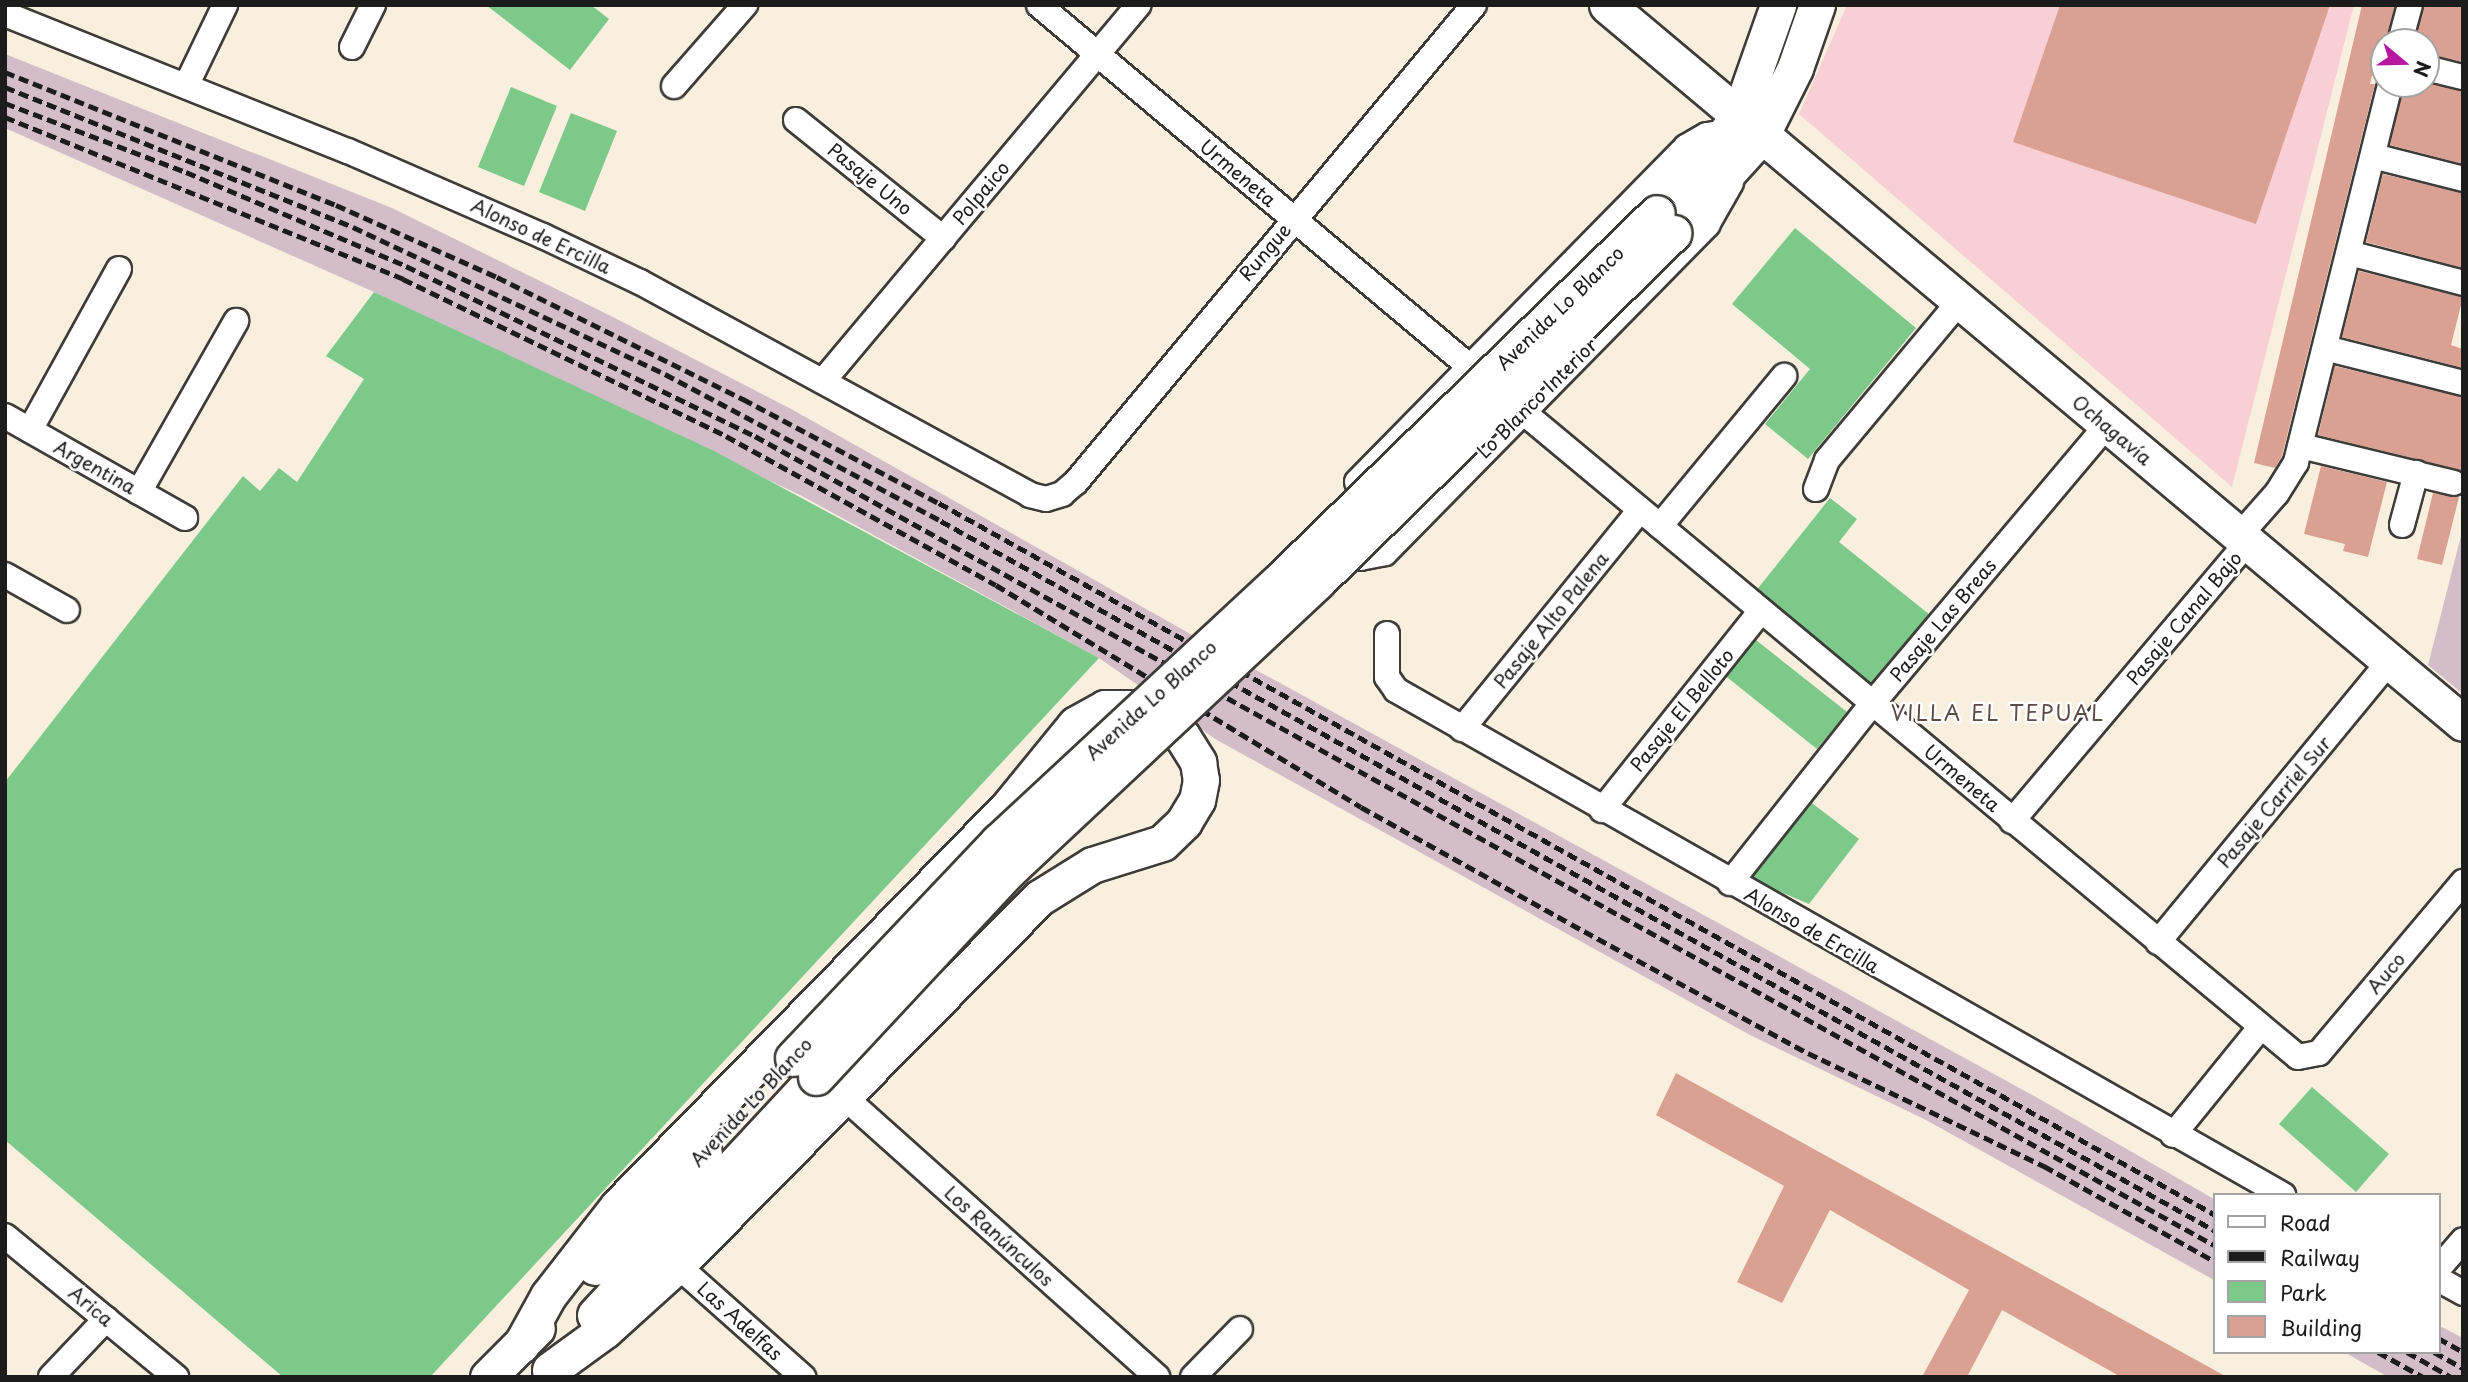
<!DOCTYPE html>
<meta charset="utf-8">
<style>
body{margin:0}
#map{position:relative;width:2468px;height:1382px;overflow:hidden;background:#f8efdf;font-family:"Playpen Sans",sans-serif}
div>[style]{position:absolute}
.built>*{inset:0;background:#f7cfd4}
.industrial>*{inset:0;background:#d2bdc8}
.green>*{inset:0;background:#7cc989}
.building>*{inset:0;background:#daa193}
.roads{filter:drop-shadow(2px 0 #3d3c39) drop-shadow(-2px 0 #3d3c39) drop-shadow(0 2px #3d3c39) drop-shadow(0 -2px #3d3c39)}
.street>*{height:24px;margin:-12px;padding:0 12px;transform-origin:12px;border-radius:12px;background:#fff}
.secondary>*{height:35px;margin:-17.5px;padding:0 17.5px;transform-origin:17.5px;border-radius:17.5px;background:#fff}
.rail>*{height:5px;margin-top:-2.5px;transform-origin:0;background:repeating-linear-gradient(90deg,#1c1c1c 0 10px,transparent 0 15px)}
.bridges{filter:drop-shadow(2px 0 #3d3c39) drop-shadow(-2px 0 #3d3c39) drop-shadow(0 2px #3d3c39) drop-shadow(0 -2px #3d3c39)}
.secondary-bridge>*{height:35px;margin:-17.5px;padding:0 17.5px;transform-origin:17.5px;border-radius:17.5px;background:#fff}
span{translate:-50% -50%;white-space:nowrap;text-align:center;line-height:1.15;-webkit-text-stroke:5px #fff;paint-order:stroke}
.street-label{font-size:19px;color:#1c1c1c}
.neighbourhood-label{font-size:21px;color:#5e4b46;letter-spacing:2px}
.frame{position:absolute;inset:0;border:7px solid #1c1c1c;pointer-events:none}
.legend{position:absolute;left:2213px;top:1193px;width:228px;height:161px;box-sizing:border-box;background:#fff;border:2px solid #a4a4a4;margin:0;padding:9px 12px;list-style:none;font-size:21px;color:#1c1c1c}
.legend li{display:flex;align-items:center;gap:14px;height:35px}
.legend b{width:35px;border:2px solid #a4a4a4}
.north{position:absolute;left:2370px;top:28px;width:70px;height:70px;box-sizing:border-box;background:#fff;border:2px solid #a4a4a4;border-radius:50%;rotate:109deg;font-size:19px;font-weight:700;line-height:28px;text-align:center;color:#1c1c1c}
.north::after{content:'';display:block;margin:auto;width:24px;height:32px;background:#b5179e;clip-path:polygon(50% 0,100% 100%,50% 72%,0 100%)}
</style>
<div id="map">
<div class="built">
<div style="clip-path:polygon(1847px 5px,2354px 5px,2232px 487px,1799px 114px)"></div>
</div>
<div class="industrial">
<div style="clip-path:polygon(5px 54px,392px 208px,611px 316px,793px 410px,1194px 636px,2036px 1097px,2214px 1199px,2214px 1280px,1926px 1120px,1750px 1035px,1217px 740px,1099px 658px,800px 495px,374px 292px,5px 128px)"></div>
<div style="clip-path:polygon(2463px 528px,2463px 694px,2428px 665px)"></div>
<div style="clip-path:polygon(2438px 1325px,2463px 1338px,2463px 1377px,2388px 1377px,2344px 1352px,2438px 1352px)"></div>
</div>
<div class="green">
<div style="clip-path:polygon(486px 5px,591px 5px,609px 19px,570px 70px)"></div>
<div style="clip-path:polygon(511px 87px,557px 106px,524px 186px,478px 167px)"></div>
<div style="clip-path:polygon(571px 113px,617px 131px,585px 211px,539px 192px)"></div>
<div style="clip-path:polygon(1795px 228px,1916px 328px,1808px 459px,1765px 424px,1810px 369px,1732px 304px)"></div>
<div style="clip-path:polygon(374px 292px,714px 451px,1099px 658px,430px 1377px,283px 1377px,5px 1140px,5px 782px,243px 476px,260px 491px,279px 468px,297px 482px,364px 379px,326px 356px)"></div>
<div style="clip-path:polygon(1830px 498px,1857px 519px,1839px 542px,1930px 615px,1869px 692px,1751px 597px)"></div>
<div style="clip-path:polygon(1742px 629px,1847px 712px,1817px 749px,1713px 666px)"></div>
<div style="clip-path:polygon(1804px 797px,1859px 839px,1809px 904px,1744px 876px)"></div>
<div style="clip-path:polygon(2312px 1087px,2389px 1154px,2356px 1192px,2279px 1124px)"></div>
</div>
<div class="building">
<div style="clip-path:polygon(2060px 5px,2330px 5px,2256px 224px,2013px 142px)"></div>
<div style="clip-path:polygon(2362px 5px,2395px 5px,2386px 42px,2380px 42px,2370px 84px,2375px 84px,2282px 456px,2275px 468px,2254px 463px)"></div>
<div style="clip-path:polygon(2424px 5px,2463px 5px,2463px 62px,2426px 54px,2426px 42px,2415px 42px)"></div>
<div style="clip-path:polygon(2426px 83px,2463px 91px,2463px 164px,2390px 145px,2404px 84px,2426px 89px)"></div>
<div style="clip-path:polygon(2383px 174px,2463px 193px,2463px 268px,2366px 242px)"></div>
<div style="clip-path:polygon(2359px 271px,2463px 297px,2451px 345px,2463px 349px,2463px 368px,2342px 337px)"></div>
<div style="clip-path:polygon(2335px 366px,2463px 397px,2463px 471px,2318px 435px)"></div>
<div style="clip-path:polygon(2321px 466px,2387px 482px,2368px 557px,2343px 551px,2345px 544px,2304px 534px)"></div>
<div style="clip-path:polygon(2433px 493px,2459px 497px,2442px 565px,2417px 559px)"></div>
<div style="clip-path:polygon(1676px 1073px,2227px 1377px,2121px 1377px,2002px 1310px,1967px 1377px,1922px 1377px,1969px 1290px,1830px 1210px,1782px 1303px,1737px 1282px,1784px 1186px,1656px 1115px)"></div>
</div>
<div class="roads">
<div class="street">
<div style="left:1039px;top:5px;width:563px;rotate:40.03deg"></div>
<div style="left:5px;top:14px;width:369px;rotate:21.8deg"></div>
<div style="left:348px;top:151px;width:213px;rotate:23.6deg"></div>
<div style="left:543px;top:236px;width:107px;rotate:25.4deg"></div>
<div style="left:640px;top:282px;width:444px;rotate:28.6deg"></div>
<div style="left:1030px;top:495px;width:16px;rotate:14deg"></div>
<div style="left:1046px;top:499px;width:17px;rotate:-17deg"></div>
<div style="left:1062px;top:494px;width:18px;rotate:-41deg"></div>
<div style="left:1076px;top:482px;width:621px;rotate:-50.16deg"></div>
<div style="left:2400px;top:42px;width:38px;rotate:-75deg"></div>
<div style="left:352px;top:47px;width:47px;rotate:-63.4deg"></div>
<div style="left:2426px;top:68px;width:38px;rotate:14deg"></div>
<div style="left:187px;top:84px;width:88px;rotate:-64.3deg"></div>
<div style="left:674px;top:86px;width:108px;rotate:-48.8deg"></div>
<div style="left:796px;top:120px;width:189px;rotate:38.8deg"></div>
<div style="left:2373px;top:156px;width:93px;rotate:14.3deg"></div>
<div style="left:2349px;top:253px;width:118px;rotate:14.7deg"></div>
<div style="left:2325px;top:348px;width:142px;rotate:14.2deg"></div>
<div style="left:823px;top:381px;width:491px;rotate:-50deg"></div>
<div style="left:1523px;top:412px;width:1008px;rotate:39.77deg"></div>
<div style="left:2298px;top:1057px;width:21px;rotate:-11deg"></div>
<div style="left:2319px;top:1053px;width:224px;rotate:-49.9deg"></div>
<div style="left:5px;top:416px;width:207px;rotate:29.5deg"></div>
<div style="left:30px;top:430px;width:184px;rotate:-61.1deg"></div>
<div style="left:2301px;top:446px;width:157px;rotate:13.6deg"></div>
<div style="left:1357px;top:482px;width:470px;rotate:-45.5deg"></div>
<div style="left:1686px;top:147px;width:24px;rotate:-30deg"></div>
<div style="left:1707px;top:135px;width:20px;rotate:-9deg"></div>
<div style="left:1816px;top:489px;width:31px;rotate:-69deg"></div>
<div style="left:1827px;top:460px;width:206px;rotate:-50.1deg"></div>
<div style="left:139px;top:492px;width:197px;rotate:-60.4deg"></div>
<div style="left:2402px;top:525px;width:54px;rotate:-74.9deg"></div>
<div style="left:1660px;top:526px;width:195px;rotate:-50.4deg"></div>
<div style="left:2239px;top:536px;width:57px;rotate:-48.5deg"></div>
<div style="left:2277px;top:493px;width:36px;rotate:-58deg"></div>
<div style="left:2296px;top:462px;width:390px;rotate:-76deg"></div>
<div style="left:1337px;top:549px;width:25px;rotate:21deg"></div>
<div style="left:1360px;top:558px;width:25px;rotate:-11deg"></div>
<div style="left:1385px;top:553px;width:460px;rotate:-45.5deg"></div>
<div style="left:1707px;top:225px;width:48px;rotate:-60.3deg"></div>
<div style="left:5px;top:575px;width:71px;rotate:29.4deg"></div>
<div style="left:1387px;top:634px;width:43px;rotate:90deg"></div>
<div style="left:1387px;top:677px;width:16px;rotate:55deg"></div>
<div style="left:1396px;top:690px;width:1021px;rotate:29.65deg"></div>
<div style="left:1462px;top:729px;width:282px;rotate:-50.9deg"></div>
<div style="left:1602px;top:810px;width:255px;rotate:-51.4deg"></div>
<div style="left:2012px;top:821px;width:364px;rotate:-49.8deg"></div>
<div style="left:1730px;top:883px;width:228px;rotate:-51.6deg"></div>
<div style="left:1872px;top:704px;width:365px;rotate:-49.9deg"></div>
<div style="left:2158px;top:942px;width:363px;rotate:-50.5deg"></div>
<div style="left:842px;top:1095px;width:423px;rotate:41.8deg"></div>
<div style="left:2173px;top:1135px;width:138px;rotate:-50.9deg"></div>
<div style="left:5px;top:1236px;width:222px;rotate:39.5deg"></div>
<div style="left:677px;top:1265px;width:169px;rotate:41.6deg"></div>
<div style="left:2438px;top:1269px;width:38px;rotate:-49deg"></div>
<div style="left:2438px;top:1279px;width:29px;rotate:29deg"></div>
<div style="left:51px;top:1377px;width:80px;rotate:-46.5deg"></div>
<div style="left:1193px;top:1377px;width:67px;rotate:-45.6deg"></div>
</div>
<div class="secondary">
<div style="left:1607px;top:5px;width:1117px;rotate:39.99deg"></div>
<div style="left:1657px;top:213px;width:54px;rotate:-46.5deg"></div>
<div style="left:1694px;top:174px;width:73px;rotate:-52.2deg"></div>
<div style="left:1739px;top:116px;width:118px;rotate:-70.6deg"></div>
<div style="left:1673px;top:233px;width:131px;rotate:-47.8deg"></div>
<div style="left:1761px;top:136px;width:76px;rotate:-63.4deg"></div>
<div style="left:1795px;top:68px;width:67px;rotate:-70.8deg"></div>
<div style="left:595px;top:1267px;width:158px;rotate:-46.5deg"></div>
<div style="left:595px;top:1315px;width:325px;rotate:-47.1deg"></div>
<div style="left:521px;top:1345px;width:56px;rotate:-61.1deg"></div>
<div style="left:548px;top:1296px;width:114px;rotate:-52.1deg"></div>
<div style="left:618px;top:1206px;width:558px;rotate:-45.65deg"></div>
<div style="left:1008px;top:807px;width:107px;rotate:-50.7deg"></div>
<div style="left:1076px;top:724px;width:33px;rotate:-29deg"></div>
<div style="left:1105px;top:708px;width:27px"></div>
<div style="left:1132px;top:708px;width:24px;rotate:19deg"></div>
<div style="left:1155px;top:716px;width:34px;rotate:37deg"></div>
<div style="left:1182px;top:736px;width:31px;rotate:58deg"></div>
<div style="left:1198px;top:762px;width:18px;rotate:81deg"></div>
<div style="left:1201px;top:780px;width:20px;rotate:101deg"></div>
<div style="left:1197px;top:800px;width:26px;rotate:121deg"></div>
<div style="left:1184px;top:822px;width:30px;rotate:136deg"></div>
<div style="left:1162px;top:843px;width:73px;rotate:162.6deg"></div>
<div style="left:1092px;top:865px;width:62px;rotate:148.1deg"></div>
<div style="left:1039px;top:898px;width:515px;rotate:134.61deg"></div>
<div style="left:677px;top:1265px;width:97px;rotate:137.9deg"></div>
<div style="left:605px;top:1330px;width:68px;rotate:144deg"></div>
<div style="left:488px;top:1377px;width:69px;rotate:-45deg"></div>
</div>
</div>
<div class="rail">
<div style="left:5px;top:72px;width:357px;rotate:21.9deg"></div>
<div style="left:336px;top:205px;width:176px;rotate:24.1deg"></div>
<div style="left:497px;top:277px;width:275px;rotate:26.4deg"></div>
<div style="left:743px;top:399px;width:222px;rotate:28deg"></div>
<div style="left:939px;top:503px;width:1460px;rotate:29.15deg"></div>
<div style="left:5px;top:87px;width:375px;rotate:21.9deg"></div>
<div style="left:353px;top:227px;width:345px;rotate:25.2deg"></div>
<div style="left:665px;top:374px;width:313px;rotate:28deg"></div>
<div style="left:941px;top:521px;width:1457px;rotate:29.12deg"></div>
<div style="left:5px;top:103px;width:194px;rotate:20.9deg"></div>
<div style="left:186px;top:172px;width:239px;rotate:23.1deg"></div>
<div style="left:406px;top:266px;width:388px;rotate:26deg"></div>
<div style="left:755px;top:436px;width:1668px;rotate:29.01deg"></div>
<div style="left:5px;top:117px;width:430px;rotate:22.1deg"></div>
<div style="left:403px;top:279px;width:359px;rotate:25.9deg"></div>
<div style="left:726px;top:436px;width:308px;rotate:28.9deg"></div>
<div style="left:996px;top:585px;width:427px;rotate:31.3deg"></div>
<div style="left:1361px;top:807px;width:240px;rotate:29.1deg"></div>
<div style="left:1571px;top:924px;width:270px;rotate:28.6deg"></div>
<div style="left:1808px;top:1053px;width:262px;rotate:25.6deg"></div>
<div style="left:2044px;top:1166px;width:195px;rotate:29.2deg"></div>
<div style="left:2438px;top:1338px;width:29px;rotate:29deg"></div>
<div style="left:2378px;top:1352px;width:51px;rotate:29.1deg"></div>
<div style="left:2407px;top:1352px;width:51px;rotate:29.6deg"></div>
<div style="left:2434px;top:1352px;width:33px;rotate:29deg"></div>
</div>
<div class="bridges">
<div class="secondary-bridge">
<div style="left:793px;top:1058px;width:298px;rotate:-46.5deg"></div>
<div style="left:998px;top:842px;width:381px;rotate:-42.9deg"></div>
<div style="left:1277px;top:583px;width:530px;rotate:-44.24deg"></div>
<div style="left:816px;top:1077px;width:279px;rotate:-47deg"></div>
<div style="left:1006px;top:873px;width:426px;rotate:-43.1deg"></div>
<div style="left:1317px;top:582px;width:499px;rotate:-44.4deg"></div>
</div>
</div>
<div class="street-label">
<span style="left:1238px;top:173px;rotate:40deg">Urmeneta</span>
<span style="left:870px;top:179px;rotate:39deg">Pasaje Uno</span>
<span style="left:981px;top:193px;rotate:-50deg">Polpaico</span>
<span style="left:541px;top:236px;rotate:25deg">Alonso de Ercilla</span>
<span style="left:1265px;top:252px;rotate:-50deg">Rungue</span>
<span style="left:1560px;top:308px;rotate:-44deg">Avenida Lo Blanco</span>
<span style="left:1537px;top:398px;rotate:-45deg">Lo Blanco Interior</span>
<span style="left:2112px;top:430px;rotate:40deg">Ochagavía</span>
<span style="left:95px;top:467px;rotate:29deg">Argentina</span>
<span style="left:2184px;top:618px;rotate:-50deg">Pasaje Canal Bajo</span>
<span style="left:1551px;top:620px;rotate:-51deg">Pasaje Alto Palena</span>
<span style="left:1943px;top:620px;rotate:-50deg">Pasaje Las Breas</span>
<span style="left:1151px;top:700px;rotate:-42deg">Avenida Lo Blanco</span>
<span style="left:1682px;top:710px;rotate:-51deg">Pasaje El Belloto</span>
<span style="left:1962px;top:778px;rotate:40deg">Urmeneta</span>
<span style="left:2274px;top:802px;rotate:-50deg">Pasaje Carriel Sur</span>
<span style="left:1812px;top:930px;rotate:30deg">Alonso de Ercilla</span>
<span style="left:2386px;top:973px;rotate:-50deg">Auco</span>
<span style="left:751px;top:1102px;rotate:-47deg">Avenida Lo Blanco</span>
<span style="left:999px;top:1236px;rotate:42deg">Los Ranúnculos</span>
<span style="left:91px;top:1306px;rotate:40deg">Arica</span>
<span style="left:740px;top:1321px;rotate:42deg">Las Adelfas</span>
</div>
<div class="neighbourhood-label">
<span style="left:1998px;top:712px">VILLA EL TEPUAL</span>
</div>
<div class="frame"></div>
<ul class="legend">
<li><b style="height:9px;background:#fff"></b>Road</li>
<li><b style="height:9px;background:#1c1c1c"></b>Railway</li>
<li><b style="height:19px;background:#7cc989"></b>Park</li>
<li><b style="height:19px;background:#daa193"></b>Building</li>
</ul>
<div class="north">N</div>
</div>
